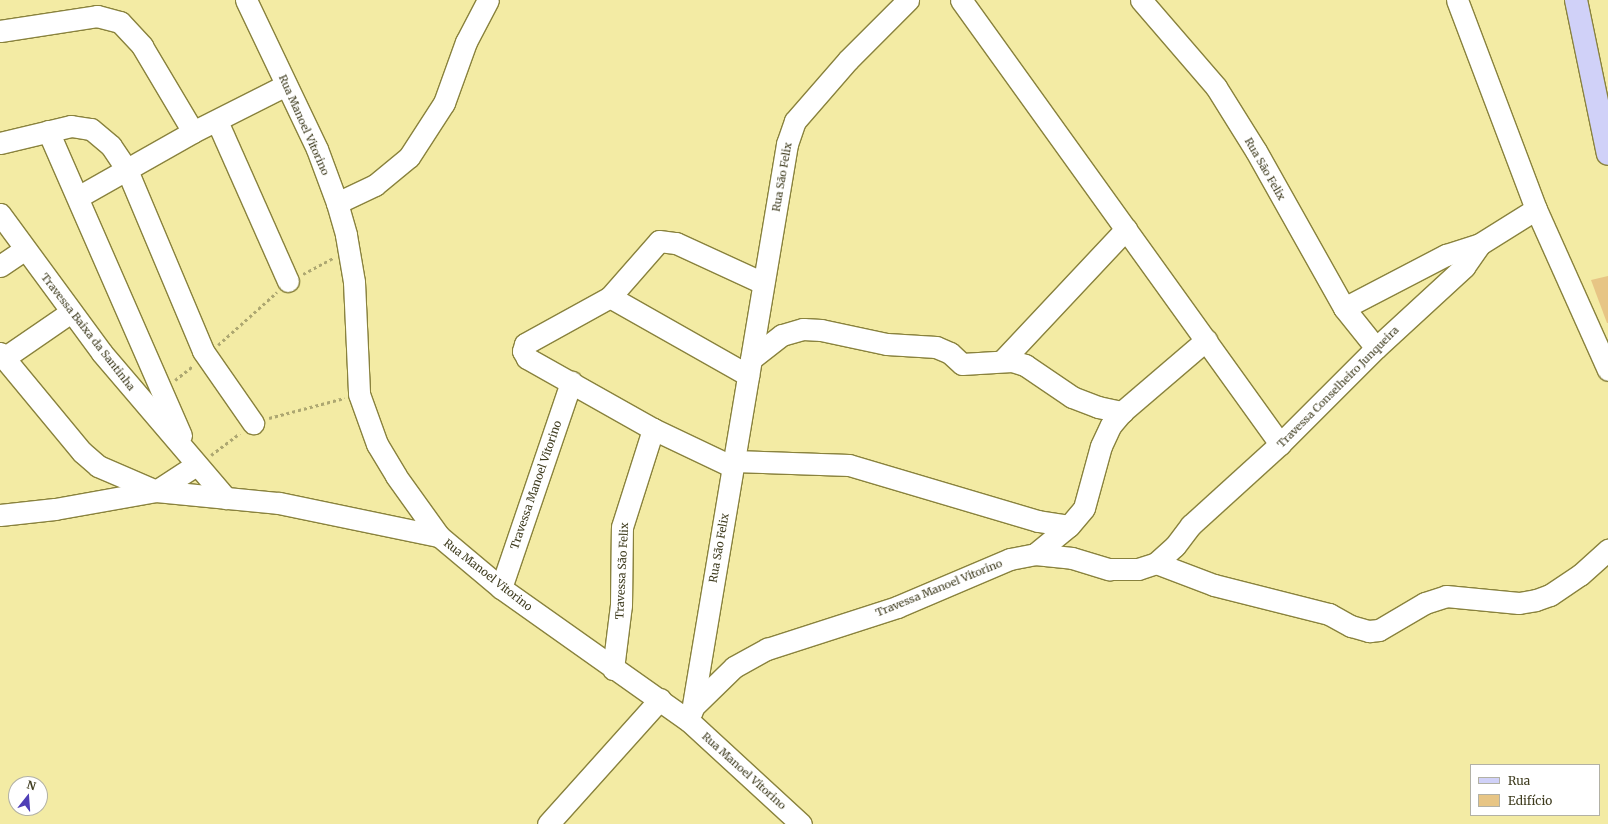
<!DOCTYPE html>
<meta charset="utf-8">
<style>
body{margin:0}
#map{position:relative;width:1608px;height:824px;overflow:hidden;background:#f3eba4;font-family:Merriweather,serif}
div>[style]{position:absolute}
.building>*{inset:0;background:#e7c585}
.path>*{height:2.5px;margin-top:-1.25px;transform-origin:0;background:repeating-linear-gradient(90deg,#ada771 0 3px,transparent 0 6px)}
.roads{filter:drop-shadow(1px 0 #89823d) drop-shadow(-1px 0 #89823d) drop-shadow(0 1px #89823d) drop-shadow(0 -1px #89823d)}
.minor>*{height:21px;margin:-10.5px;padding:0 10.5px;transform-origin:10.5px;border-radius:10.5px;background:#fff}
.major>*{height:22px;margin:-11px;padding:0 11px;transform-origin:11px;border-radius:11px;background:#d0d1f8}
span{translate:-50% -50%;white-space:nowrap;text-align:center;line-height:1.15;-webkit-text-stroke:4px #fff;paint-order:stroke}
.street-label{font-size:11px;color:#3f3c1f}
.legend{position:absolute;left:1470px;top:764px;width:130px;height:52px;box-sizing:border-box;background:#fff;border:1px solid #b2b1a5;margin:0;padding:5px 7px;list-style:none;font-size:12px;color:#3f3c1f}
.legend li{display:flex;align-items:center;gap:8px;height:20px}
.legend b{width:20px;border:1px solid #b2b1a5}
.north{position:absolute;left:8px;top:776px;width:40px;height:40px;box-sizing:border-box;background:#fff;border:1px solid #b2b1a5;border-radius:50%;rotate:17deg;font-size:11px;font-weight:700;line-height:16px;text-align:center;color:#3f3c1f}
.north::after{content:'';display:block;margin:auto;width:14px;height:18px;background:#4f3fb6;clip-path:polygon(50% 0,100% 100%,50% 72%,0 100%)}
</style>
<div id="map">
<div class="building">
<div style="clip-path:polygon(1608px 276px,1608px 323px,1607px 323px,1591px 280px)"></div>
</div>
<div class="path">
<div style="left:303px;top:274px;width:34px;rotate:-28deg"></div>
<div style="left:218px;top:345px;width:79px;rotate:-41.9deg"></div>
<div style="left:175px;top:380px;width:23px;rotate:-38deg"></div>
<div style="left:269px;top:418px;width:78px;rotate:-14.9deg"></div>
<div style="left:211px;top:455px;width:36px;rotate:-37deg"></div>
</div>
<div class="roads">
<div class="minor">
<div style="left:246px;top:0;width:165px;rotate:64.5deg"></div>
<div style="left:317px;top:149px;width:58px;rotate:69.7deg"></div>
<div style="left:337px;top:203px;width:33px;rotate:74deg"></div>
<div style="left:346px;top:235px;width:48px;rotate:80.3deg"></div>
<div style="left:354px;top:282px;width:112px;rotate:87.4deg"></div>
<div style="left:359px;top:394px;width:53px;rotate:70.2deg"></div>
<div style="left:377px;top:444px;width:37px;rotate:59deg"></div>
<div style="left:396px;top:476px;width:74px;rotate:54.4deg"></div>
<div style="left:439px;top:536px;width:81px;rotate:40deg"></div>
<div style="left:501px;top:588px;width:230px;rotate:35.3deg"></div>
<div style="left:689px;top:721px;width:152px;rotate:42.6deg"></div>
<div style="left:961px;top:0;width:547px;rotate:54.3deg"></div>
<div style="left:1141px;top:0;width:115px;rotate:49.2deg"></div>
<div style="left:1216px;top:87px;width:75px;rotate:58deg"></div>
<div style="left:1256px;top:151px;width:180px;rotate:60.7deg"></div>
<div style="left:1344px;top:308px;width:51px;rotate:51.3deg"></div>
<div style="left:1457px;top:0;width:223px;rotate:69.3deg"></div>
<div style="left:1536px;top:209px;width:176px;rotate:65.9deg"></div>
<div style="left:0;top:31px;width:98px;rotate:-8.8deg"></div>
<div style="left:97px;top:16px;width:24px;rotate:15deg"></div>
<div style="left:120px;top:22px;width:33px;rotate:47deg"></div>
<div style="left:142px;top:46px;width:100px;rotate:59.3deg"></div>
<div style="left:217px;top:121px;width:175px;rotate:66.1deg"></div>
<div style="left:48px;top:131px;width:332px;rotate:66.4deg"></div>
<div style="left:0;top:143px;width:73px;rotate:-13.5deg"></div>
<div style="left:71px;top:126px;width:20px;rotate:9deg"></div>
<div style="left:91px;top:129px;width:26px;rotate:40deg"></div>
<div style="left:111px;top:146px;width:29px;rotate:56deg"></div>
<div style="left:127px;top:170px;width:196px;rotate:67.2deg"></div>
<div style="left:203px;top:351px;width:88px;rotate:55.2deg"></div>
<div style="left:78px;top:197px;width:132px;rotate:-29.5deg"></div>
<div style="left:193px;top:132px;width:104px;rotate:-26.8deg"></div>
<div style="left:337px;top:203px;width:42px;rotate:-25.3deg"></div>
<div style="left:375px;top:185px;width:44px;rotate:-39.5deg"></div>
<div style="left:409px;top:157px;width:64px;rotate:-57.1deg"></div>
<div style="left:444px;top:103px;width:65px;rotate:-70.2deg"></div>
<div style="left:466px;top:42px;width:47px;rotate:-62.4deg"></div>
<div style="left:0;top:214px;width:172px;rotate:53.7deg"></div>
<div style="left:102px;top:353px;width:191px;rotate:49.5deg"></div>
<div style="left:0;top:266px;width:29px;rotate:-34deg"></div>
<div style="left:610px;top:297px;width:159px;rotate:29.5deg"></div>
<div style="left:1344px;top:308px;width:115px;rotate:-27.5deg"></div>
<div style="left:1446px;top:255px;width:36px;rotate:-18deg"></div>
<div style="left:0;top:353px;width:129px;rotate:50.4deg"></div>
<div style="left:82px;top:452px;width:21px;rotate:41deg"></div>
<div style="left:98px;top:466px;width:63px;rotate:23.3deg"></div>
<div style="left:4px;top:358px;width:81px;rotate:-34.5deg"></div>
<div style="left:751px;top:359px;width:39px;rotate:-38deg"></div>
<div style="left:782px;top:335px;width:22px;rotate:-16deg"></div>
<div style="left:803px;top:329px;width:18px;rotate:3deg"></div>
<div style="left:821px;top:330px;width:67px;rotate:12deg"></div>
<div style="left:887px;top:344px;width:49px;rotate:3.5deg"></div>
<div style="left:936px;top:347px;width:15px;rotate:23deg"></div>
<div style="left:950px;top:353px;width:16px;rotate:43deg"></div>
<div style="left:962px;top:364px;width:50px;rotate:-3.4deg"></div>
<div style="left:1012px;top:361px;width:14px;rotate:17deg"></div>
<div style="left:1025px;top:365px;width:57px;rotate:34.2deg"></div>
<div style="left:1072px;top:397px;width:28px;rotate:21deg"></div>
<div style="left:1098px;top:407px;width:25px;rotate:12deg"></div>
<div style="left:1003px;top:360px;width:180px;rotate:-46.8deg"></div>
<div style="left:734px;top:461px;width:115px;rotate:2deg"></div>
<div style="left:849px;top:465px;width:197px;rotate:16.5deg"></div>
<div style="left:1038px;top:521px;width:31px;rotate:9deg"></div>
<div style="left:733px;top:467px;width:89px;rotate:-154.6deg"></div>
<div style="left:653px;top:429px;width:145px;rotate:-150.6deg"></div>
<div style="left:527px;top:358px;width:8px;rotate:-120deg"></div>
<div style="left:523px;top:351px;width:7px;rotate:-74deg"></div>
<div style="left:525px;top:344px;width:97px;rotate:-28.9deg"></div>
<div style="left:610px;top:297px;width:74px;rotate:-48.8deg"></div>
<div style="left:659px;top:241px;width:17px;rotate:7deg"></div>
<div style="left:676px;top:243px;width:96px;rotate:24.7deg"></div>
<div style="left:156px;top:491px;width:48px;rotate:-33deg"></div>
<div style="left:0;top:515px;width:55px;rotate:-6.2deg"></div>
<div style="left:55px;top:509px;width:103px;rotate:-10.1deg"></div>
<div style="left:156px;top:491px;width:124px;rotate:5.6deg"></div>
<div style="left:279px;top:503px;width:163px;rotate:11.7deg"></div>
<div style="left:1035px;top:554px;width:44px;rotate:-39.5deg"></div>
<div style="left:1069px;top:526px;width:23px;rotate:-50deg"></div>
<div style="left:1084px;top:508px;width:64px;rotate:-74.7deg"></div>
<div style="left:1101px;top:446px;width:23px;rotate:-65deg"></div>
<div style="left:1111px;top:425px;width:17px;rotate:-50deg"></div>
<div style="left:1122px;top:412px;width:111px;rotate:-40.6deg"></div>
<div style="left:1156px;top:563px;width:62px;rotate:20.8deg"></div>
<div style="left:1214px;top:585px;width:119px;rotate:14.2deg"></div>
<div style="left:1329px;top:614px;width:25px;rotate:29deg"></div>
<div style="left:1351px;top:626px;width:19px;rotate:16deg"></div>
<div style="left:1369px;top:631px;width:10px;rotate:-6deg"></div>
<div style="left:1379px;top:630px;width:53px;rotate:-30.4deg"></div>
<div style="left:1425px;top:603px;width:22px;rotate:-18deg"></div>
<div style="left:1446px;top:596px;width:73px;rotate:5.5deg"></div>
<div style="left:1519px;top:603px;width:17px;rotate:-10deg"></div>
<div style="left:1536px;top:600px;width:15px;rotate:-20deg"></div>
<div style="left:1550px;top:595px;width:36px;rotate:-34deg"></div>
<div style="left:1580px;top:575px;width:38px;rotate:-42deg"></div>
<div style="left:501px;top:588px;width:218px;rotate:-71.2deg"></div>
<div style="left:613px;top:669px;width:64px;rotate:-82.9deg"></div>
<div style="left:621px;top:605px;width:78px;rotate:-89.3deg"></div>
<div style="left:622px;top:527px;width:103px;rotate:-72.4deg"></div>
<div style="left:693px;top:707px;width:57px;rotate:-44.3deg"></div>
<div style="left:734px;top:667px;width:38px;rotate:-29deg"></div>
<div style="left:767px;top:649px;width:137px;rotate:-17.9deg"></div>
<div style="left:897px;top:607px;width:123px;rotate:-23deg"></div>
<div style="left:1010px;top:559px;width:25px;rotate:-11deg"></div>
<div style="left:1035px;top:554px;width:37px;rotate:6deg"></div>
<div style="left:1072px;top:558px;width:39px;rotate:17deg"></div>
<div style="left:1109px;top:569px;width:29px"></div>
<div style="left:1138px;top:569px;width:19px;rotate:-18deg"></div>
<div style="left:1156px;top:563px;width:25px;rotate:-42deg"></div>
<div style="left:1175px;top:546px;width:26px;rotate:-53deg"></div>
<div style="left:1191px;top:525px;width:120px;rotate:-42.3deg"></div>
<div style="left:1280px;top:444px;width:136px;rotate:-45deg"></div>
<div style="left:1376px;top:348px;width:120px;rotate:-42.6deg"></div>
<div style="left:1464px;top:267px;width:28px;rotate:-55deg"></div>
<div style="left:1480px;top:244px;width:66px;rotate:-32deg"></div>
<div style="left:692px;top:711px;width:575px;rotate:-80.49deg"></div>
<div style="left:787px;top:144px;width:24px;rotate:-71deg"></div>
<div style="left:795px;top:121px;width:81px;rotate:-49deg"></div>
<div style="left:848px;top:60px;width:85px;rotate:-45deg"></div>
<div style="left:548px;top:824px;width:168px;rotate:-48.1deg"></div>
</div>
<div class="major">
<div style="left:1576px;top:0;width:157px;rotate:78.3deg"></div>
</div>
</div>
<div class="street-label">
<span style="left:304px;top:125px;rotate:66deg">Rua Manoel Vitorino</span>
<span style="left:1265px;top:169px;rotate:60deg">Rua São Felix</span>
<span style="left:782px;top:177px;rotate:-80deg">Rua São Felix</span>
<span style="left:88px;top:332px;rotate:52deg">Travessa Baixa da Santinha</span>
<span style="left:1338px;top:387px;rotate:-45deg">Travessa Conselheiro Junqueira</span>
<span style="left:536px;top:485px;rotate:-71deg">Travessa Manoel Vitorino</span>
<span style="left:719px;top:548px;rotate:-80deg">Rua São Felix</span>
<span style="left:622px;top:571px;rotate:-87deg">Travessa São Felix</span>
<span style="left:488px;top:575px;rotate:38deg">Rua Manoel Vitorino</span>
<span style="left:939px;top:588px;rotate:-22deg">Travessa Manoel Vitorino</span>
<span style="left:744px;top:771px;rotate:42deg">Rua Manoel Vitorino</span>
</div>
<ul class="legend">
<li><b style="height:5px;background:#d0d1f8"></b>Rua</li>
<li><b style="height:11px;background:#e7c585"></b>Edifício</li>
</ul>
<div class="north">N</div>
</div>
